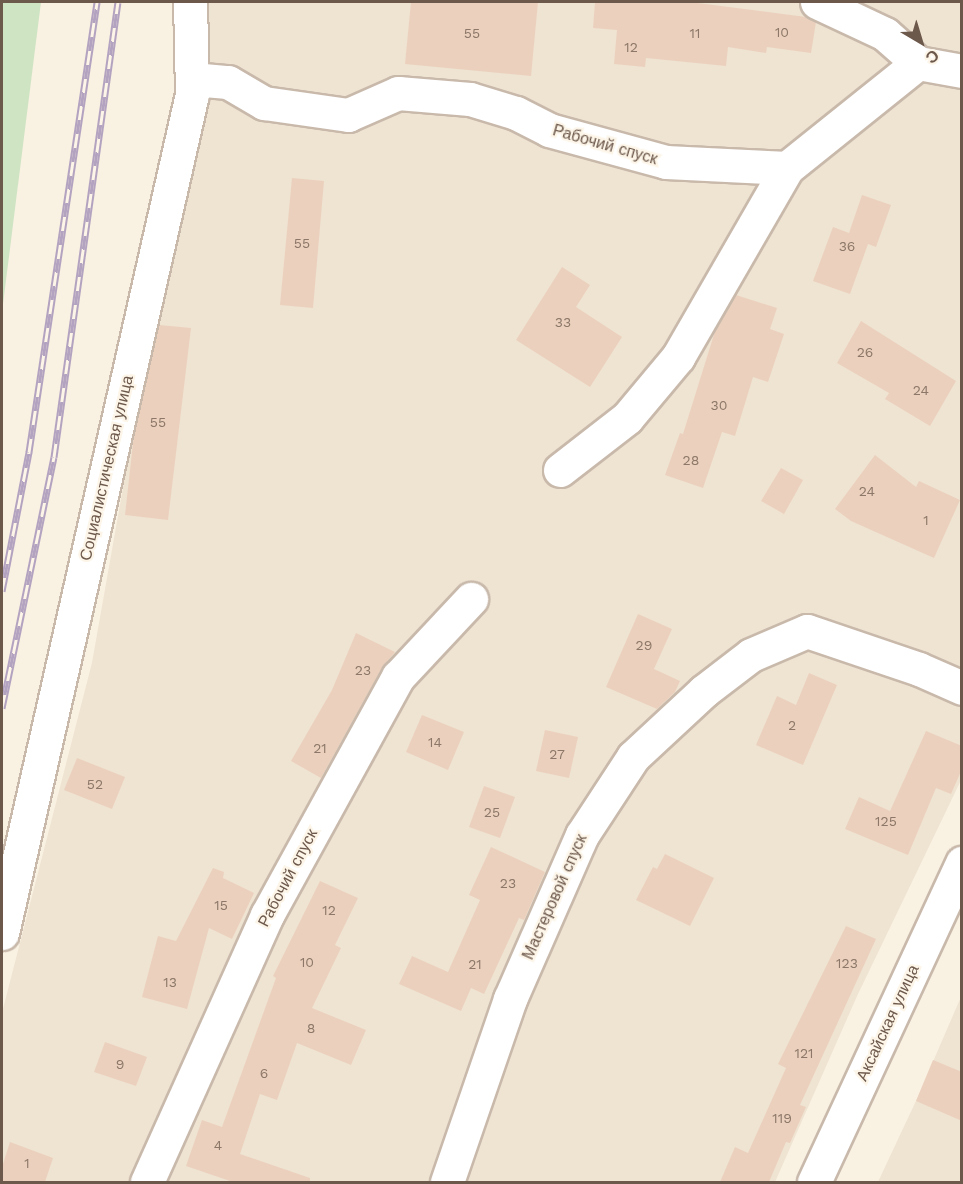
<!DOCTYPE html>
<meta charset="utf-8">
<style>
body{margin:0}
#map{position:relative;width:963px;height:1184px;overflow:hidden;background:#f9f1e2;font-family:"Work Sans",sans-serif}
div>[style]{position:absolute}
.residential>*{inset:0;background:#efe3d2}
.green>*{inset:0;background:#cfe4c3}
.building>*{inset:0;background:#ebd1bd}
.roads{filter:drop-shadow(2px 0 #c8b9ab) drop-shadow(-2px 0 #c8b9ab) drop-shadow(0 2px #c8b9ab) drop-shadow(0 -2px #c8b9ab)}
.street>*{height:33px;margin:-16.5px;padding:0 16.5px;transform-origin:16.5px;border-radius:16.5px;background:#fff}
.rail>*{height:7px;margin-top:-3.5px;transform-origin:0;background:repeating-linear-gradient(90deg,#fcf5e8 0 14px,#b4a3c0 0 28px);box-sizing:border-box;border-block:2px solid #b4a3c0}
span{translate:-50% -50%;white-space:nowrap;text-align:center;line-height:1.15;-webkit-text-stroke:4.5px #fcf5e8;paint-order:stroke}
.number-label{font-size:14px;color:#8c7768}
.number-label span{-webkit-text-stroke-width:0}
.street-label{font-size:16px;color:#6d594c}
.frame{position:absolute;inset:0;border:3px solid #6d594c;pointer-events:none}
.north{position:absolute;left:891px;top:12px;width:60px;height:60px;-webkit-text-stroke:4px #fcf5e8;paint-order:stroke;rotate:142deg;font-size:16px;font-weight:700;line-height:24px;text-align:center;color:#6d594c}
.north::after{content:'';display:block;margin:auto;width:21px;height:27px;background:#6d594c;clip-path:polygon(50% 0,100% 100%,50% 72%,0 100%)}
</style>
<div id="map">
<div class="residential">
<div style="clip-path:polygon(209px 2px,961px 2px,961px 780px,857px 996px,775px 1182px,2px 1182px,2px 1013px,92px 663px)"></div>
<div style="clip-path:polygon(961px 997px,961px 1182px,878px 1182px,916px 1101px)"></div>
</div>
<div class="green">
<div style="clip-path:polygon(2px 2px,41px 2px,2px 312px)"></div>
</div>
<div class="building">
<div style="clip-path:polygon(411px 2px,538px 2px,531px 76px,405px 64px)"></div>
<div style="clip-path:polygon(595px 2px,690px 2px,806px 17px,816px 22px,811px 53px,767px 47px,766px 53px,728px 47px,726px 66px,646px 58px,645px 67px,614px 64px,617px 30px,593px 28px)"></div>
<div style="clip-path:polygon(292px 178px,324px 181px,313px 308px,280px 305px)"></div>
<div style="clip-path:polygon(862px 195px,891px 205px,876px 247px,868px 244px,850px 294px,813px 281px,833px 227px,849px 233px)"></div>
<div style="clip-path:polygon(562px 267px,590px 285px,576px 307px,622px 337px,590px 387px,516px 340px)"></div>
<div style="clip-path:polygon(736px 295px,777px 308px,770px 329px,784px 334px,768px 382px,753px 377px,735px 436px,722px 432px,703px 488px,665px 475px,680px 433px,683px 434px,716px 328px)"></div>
<div style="clip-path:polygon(861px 321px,956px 381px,930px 426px,885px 399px,889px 393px,837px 363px)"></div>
<div style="clip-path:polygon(159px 325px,191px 328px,168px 520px,125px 515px,134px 434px)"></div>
<div style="clip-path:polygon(875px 455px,916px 487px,919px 481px,960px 500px,934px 558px,851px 521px,835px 509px)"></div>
<div style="clip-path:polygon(781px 468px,803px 480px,784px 514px,761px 501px)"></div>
<div style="clip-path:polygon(638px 614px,672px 629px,654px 669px,680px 681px,675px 692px,657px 709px,606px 687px)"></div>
<div style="clip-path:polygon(356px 633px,395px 652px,382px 668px,321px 778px,291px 761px,332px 690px)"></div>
<div style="clip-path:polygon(809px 673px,837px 685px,803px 765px,756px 745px,777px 696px,796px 705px)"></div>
<div style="clip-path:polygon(422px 715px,464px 732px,448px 770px,406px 752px)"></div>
<div style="clip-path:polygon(545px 730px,578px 737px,569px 778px,536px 771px)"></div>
<div style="clip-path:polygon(926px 731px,962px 746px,962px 769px,951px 794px,936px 788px,908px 855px,845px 829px,859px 797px,890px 811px)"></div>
<div style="clip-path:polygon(77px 758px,125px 777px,112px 809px,64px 790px)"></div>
<div style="clip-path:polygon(484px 786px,515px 797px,500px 838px,469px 827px)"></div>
<div style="clip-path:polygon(491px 847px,545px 872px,524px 920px,519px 918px,484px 994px,471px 988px,461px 1011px,399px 984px,412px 956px,448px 972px,480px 900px,469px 895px)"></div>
<div style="clip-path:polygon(665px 854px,714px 878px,690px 926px,636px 900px,653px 867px,657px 869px)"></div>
<div style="clip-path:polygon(213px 868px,224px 872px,223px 878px,254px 893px,232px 939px,209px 928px,187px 1009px,142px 997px,158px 936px,176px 941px)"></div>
<div style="clip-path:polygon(320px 881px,358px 898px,335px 945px,341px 948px,312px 1008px,366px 1030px,351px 1065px,297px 1043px,277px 1100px,260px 1094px,240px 1154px,310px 1178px,310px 1182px,233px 1182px,186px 1166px,202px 1120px,222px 1127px,276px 978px,273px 976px)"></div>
<div style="clip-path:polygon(846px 926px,876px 939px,800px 1105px,806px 1107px,790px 1143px,786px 1142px,769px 1182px,720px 1182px,735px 1147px,748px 1153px,786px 1068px,778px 1064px)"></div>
<div style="clip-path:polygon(105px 1042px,147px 1057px,136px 1086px,94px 1072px)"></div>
<div style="clip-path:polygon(933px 1060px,962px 1072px,962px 1121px,916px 1101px)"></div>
<div style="clip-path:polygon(10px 1142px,53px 1158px,45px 1182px,2px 1182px,2px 1167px)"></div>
</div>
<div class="roads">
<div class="street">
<div style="left:817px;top:2px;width:75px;rotate:25.2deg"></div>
<div style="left:885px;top:34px;width:44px;rotate:41.3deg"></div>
<div style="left:192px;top:79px;width:36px;rotate:5deg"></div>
<div style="left:228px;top:82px;width:42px;rotate:30.3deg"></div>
<div style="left:264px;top:103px;width:85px;rotate:8.1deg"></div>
<div style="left:348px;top:115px;width:55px;rotate:-23.7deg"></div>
<div style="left:398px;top:93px;width:72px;rotate:4.8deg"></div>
<div style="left:470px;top:99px;width:48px;rotate:16.9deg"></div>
<div style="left:516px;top:113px;width:37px;rotate:27deg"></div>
<div style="left:549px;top:130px;width:121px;rotate:15.3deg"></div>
<div style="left:666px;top:162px;width:121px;rotate:2.8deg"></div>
<div style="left:787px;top:168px;width:168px;rotate:-38.7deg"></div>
<div style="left:918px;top:63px;width:45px;rotate:10.3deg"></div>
<div style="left:560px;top:470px;width:85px;rotate:-37.8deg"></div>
<div style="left:627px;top:418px;width:80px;rotate:-50.1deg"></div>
<div style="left:678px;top:357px;width:218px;rotate:-60deg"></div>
<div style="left:2px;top:933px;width:860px;rotate:-77.24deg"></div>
<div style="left:192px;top:94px;width:92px;rotate:-91.2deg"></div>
<div style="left:147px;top:1182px;width:293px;rotate:-65.8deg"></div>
<div style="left:267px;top:915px;width:272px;rotate:-61.2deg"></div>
<div style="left:398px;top:677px;width:107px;rotate:-46.9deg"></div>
<div style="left:447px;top:1182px;width:194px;rotate:-71deg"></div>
<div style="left:510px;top:999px;width:179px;rotate:-66.3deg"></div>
<div style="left:582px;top:835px;width:93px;rotate:-56.8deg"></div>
<div style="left:633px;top:757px;width:97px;rotate:-42.9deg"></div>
<div style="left:704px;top:691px;width:59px;rotate:-37.5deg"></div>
<div style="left:751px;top:655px;width:61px;rotate:-23.2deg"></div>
<div style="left:807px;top:631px;width:118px;rotate:18.7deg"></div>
<div style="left:919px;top:669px;width:47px;rotate:23.8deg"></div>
<div style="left:814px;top:1182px;width:352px;rotate:-65.1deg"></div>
</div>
</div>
<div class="rail">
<div style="left:2px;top:591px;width:142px;rotate:-79deg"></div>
<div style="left:29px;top:452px;width:455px;rotate:-81.4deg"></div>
<div style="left:2px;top:708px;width:256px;rotate:-78.3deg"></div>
<div style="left:54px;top:457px;width:459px;rotate:-82deg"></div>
</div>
<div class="number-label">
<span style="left:782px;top:32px">10</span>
<span style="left:472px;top:33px">55</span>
<span style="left:695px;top:33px">11</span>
<span style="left:631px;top:47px">12</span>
<span style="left:302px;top:243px">55</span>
<span style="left:847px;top:246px">36</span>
<span style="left:563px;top:322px">33</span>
<span style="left:865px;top:352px">26</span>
<span style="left:921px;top:390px">24</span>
<span style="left:719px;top:405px">30</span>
<span style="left:158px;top:422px">55</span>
<span style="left:691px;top:460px">28</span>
<span style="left:867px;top:491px">24</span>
<span style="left:926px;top:520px">1</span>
<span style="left:644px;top:645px">29</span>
<span style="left:363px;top:670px">23</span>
<span style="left:792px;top:725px">2</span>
<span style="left:435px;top:742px">14</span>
<span style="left:320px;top:748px">21</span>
<span style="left:557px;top:754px">27</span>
<span style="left:95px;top:784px">52</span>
<span style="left:492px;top:812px">25</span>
<span style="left:886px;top:821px">125</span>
<span style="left:508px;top:883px">23</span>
<span style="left:221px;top:905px">15</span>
<span style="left:329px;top:910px">12</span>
<span style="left:307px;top:962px">10</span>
<span style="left:847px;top:963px">123</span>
<span style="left:475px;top:964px">21</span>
<span style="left:170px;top:982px">13</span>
<span style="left:311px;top:1028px">8</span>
<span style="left:804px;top:1053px">121</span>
<span style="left:120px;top:1064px">9</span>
<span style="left:264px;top:1073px">6</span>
<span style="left:782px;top:1118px">119</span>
<span style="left:218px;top:1145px">4</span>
<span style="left:27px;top:1163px">1</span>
</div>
<div class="street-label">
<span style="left:605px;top:145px;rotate:16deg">Рабочий спуск</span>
<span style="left:107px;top:468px;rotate:-77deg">Социалистическая улица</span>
<span style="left:288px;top:878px;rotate:-62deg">Рабочий спуск</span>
<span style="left:555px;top:897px;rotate:-66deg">Мастеровой спуск</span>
<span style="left:888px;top:1023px;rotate:-65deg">Аксайская улица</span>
</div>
<div class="frame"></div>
<div class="north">С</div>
</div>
